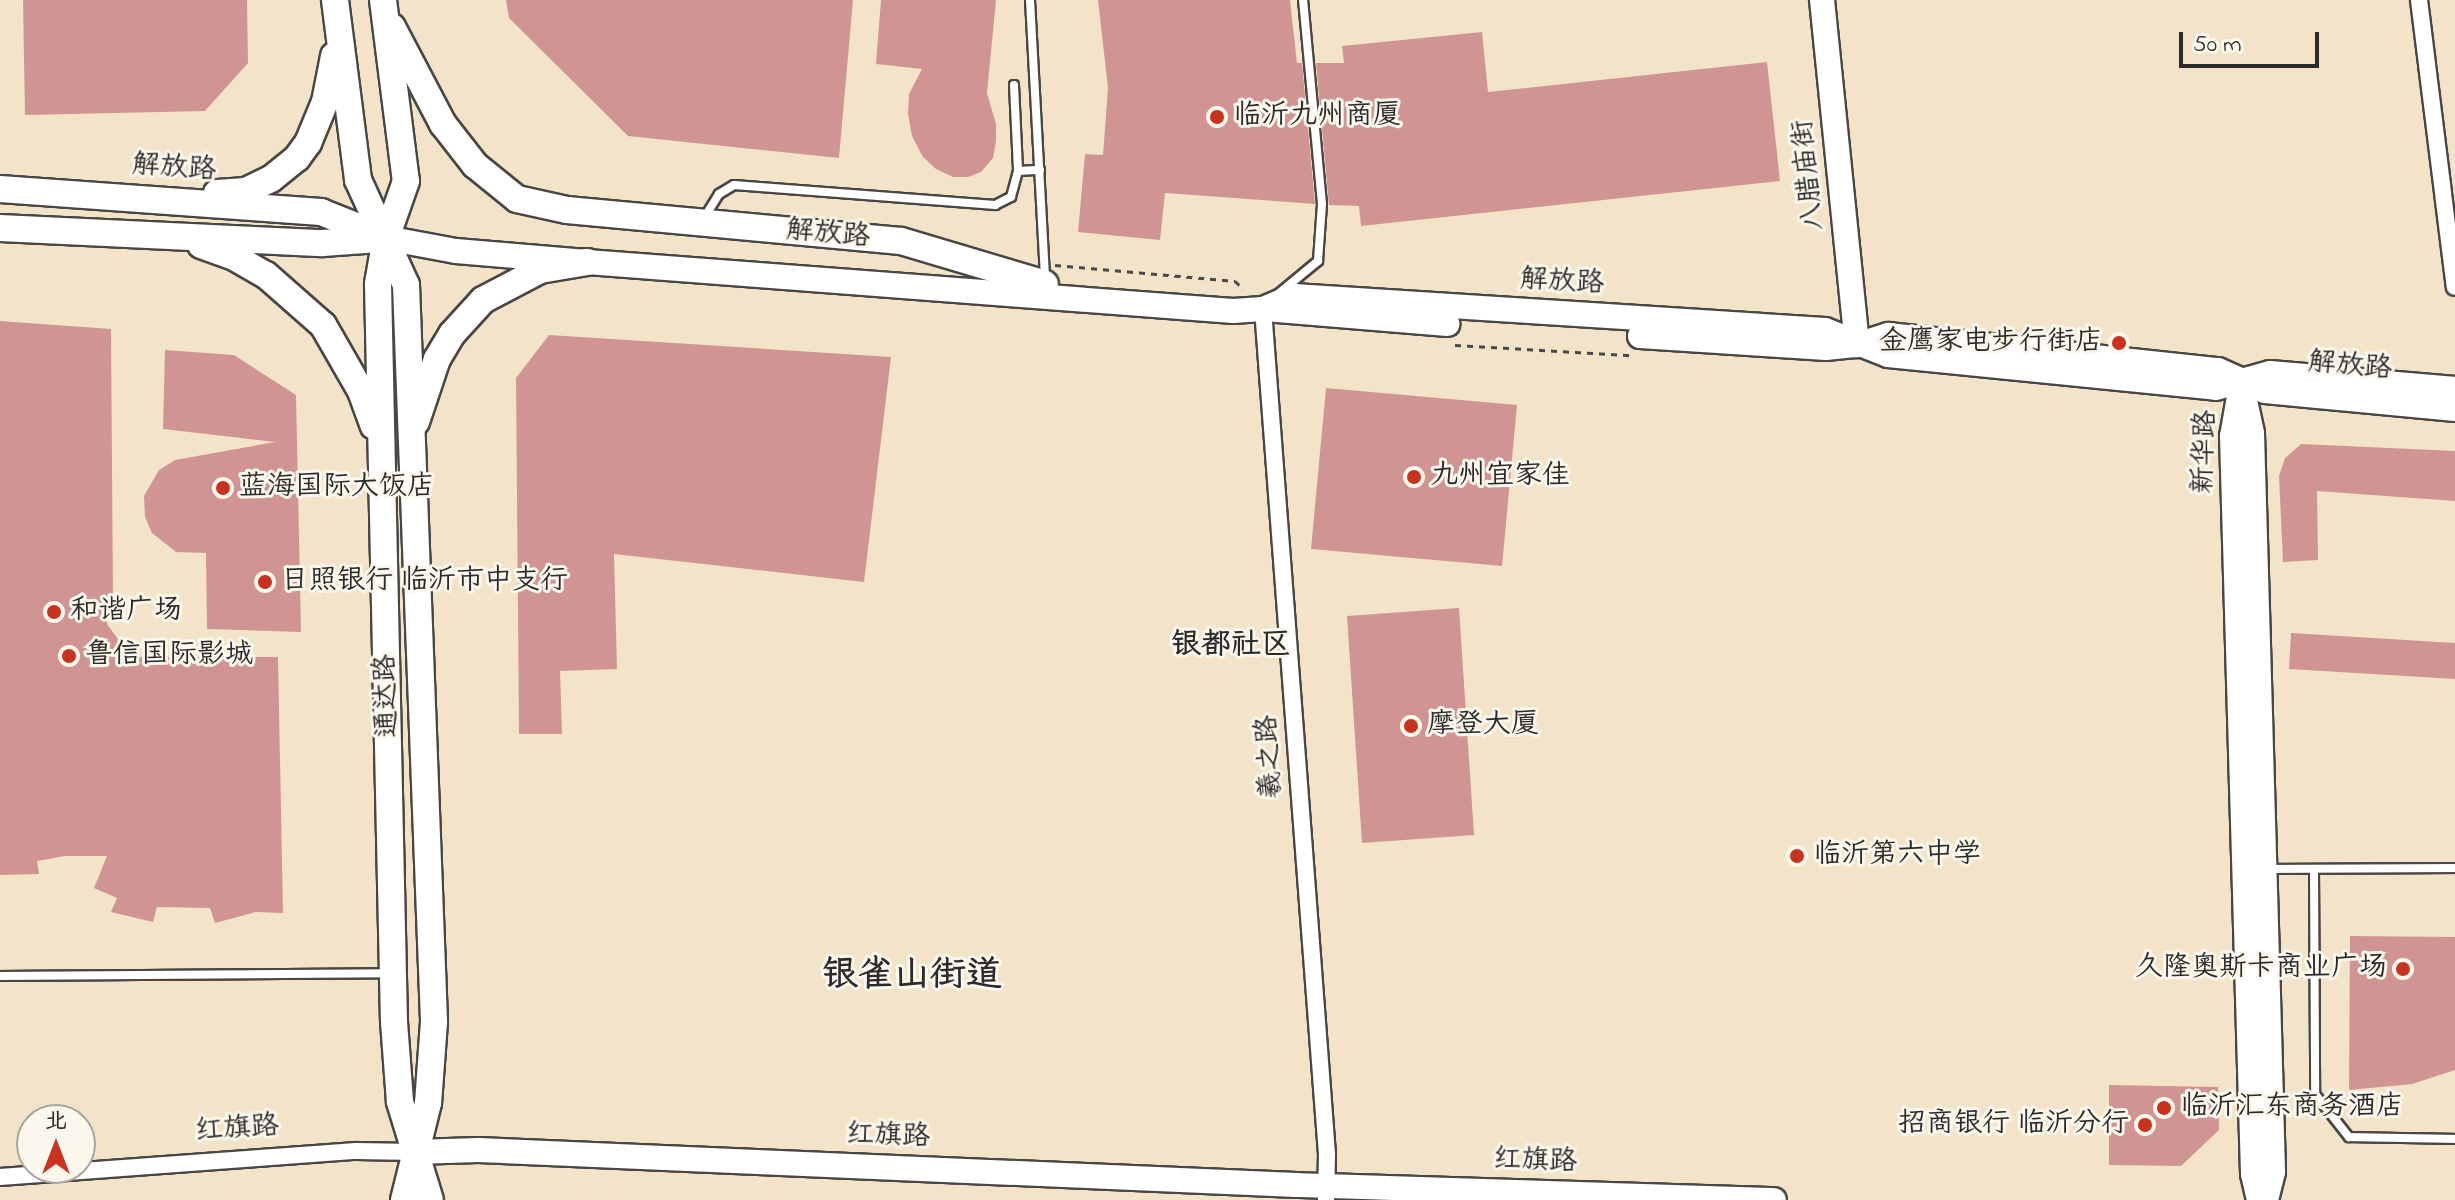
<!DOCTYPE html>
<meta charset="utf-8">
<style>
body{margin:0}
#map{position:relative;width:2455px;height:1200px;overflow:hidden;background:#f3e4c9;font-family:"Indie Flower","LXGW WenKai TC",sans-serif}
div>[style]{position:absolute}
.building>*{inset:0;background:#d09593}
.path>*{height:3px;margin-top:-1.5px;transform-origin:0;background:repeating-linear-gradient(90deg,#494743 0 6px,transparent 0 12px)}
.roads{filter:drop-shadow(2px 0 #494743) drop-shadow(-2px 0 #494743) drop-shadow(0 2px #494743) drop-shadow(0 -2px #494743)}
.lane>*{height:8px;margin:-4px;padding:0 4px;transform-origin:4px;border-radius:4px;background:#fff}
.street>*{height:16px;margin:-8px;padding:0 8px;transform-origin:8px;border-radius:8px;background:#fff}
.secondary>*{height:24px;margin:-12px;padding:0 12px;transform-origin:12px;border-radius:12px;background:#fff}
.primary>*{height:26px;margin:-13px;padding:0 13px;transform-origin:13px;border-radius:13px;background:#fff}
.dots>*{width:22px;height:22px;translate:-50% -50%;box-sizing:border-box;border:4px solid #fbf7ec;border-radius:50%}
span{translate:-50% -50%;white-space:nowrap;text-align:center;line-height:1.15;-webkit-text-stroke:6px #fbf7ec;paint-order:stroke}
.poi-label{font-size:28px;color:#2b2b2b}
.left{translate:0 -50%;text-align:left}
.right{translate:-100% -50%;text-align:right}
.street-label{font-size:28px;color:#2b2b2b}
.neighbourhood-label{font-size:30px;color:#2b2b2b;font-weight:700}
.district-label{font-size:36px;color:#2b2b2b;font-weight:700}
.north{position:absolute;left:16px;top:1104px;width:80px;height:80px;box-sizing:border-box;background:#fbf7ec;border:2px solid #a8a59f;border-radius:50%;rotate:0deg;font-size:22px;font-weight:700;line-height:32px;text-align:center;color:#2b2b2b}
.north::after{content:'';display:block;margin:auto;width:28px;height:36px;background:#c8321e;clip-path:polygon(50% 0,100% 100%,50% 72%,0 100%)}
.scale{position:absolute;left:2179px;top:32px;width:140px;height:36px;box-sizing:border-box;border:4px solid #2b2b2b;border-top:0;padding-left:10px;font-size:24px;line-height:28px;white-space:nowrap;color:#2b2b2b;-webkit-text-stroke:6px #fbf7ec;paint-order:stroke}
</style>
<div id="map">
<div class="building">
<div style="clip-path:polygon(23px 0,247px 0,248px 63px,205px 111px,25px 115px)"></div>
<div style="clip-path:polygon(506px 0,853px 0,839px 158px,628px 136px,509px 18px)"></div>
<div style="clip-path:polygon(881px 0,996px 0,987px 93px,996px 124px,996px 141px,993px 158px,981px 172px,968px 177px,953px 177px,936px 169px,923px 157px,912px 136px,908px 114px,909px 94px,922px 69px,876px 64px)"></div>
<div style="clip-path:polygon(1098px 0,1290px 0,1297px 63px,1302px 63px,1315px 204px,1165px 193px,1160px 240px,1078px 232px,1085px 154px,1103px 155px,1108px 88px)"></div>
<div style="clip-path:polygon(1482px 32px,1488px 92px,1767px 62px,1780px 181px,1361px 226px,1359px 206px,1329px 205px,1316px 63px,1344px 63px,1342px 46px)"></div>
<div style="clip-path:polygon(0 321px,111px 329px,113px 601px,107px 600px,107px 624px,125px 649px,139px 657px,278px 657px,283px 913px,256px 912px,215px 923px,210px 908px,157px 907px,153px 922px,111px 912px,117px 898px,94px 888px,107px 856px,65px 856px,37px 861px,39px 874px,0 875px)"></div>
<div style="clip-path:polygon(549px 335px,891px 357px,864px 582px,614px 554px,617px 669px,560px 671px,562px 734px,519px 734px,516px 378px)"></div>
<div style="clip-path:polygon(165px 350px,234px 355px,296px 395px,301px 632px,207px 629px,206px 553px,176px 552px,152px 533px,145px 517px,144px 496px,159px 470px,175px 460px,275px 442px,163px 429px)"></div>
<div style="clip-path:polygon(1326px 388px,1517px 405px,1502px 566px,1311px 549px)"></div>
<div style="clip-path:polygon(2301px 444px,2455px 451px,2455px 501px,2317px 491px,2318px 560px,2283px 562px,2279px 476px,2285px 458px)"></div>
<div style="clip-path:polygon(1459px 608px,1474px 835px,1362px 843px,1347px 616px)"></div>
<div style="clip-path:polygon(2291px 633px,2455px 643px,2455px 679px,2289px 669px)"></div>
<div style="clip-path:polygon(2350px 936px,2455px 937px,2455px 1070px,2412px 1084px,2349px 1090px)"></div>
<div style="clip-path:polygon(2109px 1085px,2218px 1087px,2219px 1130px,2181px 1166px,2109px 1165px)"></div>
</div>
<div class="path">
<div style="left:1055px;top:265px;width:181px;rotate:5.1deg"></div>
<div style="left:1235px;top:281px;width:12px;rotate:42deg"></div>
<div style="left:1455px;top:345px;width:176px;rotate:3.3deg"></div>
</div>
<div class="roads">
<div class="lane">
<div style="left:1030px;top:0;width:280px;rotate:86.9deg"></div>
<div style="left:1014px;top:85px;width:86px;rotate:87.3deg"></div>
<div style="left:704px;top:218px;width:28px;rotate:-58deg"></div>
<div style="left:719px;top:194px;width:17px;rotate:-31deg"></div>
<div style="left:734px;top:185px;width:262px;rotate:4.4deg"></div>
<div style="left:995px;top:205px;width:18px;rotate:-27deg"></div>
<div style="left:1011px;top:197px;width:27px;rotate:-75deg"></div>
<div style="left:1018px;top:171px;width:22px;rotate:-3deg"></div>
<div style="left:1278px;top:294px;width:52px;rotate:-39.5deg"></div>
<div style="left:1318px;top:261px;width:57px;rotate:-86deg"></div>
<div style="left:1322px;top:204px;width:205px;rotate:-95.3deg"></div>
<div style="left:2265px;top:869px;width:190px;rotate:-0.3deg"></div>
<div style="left:2314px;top:869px;width:225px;rotate:89.7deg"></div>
<div style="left:2315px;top:1094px;width:55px;rotate:51.7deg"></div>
<div style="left:2349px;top:1137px;width:106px;rotate:1.1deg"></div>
<div style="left:0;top:976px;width:387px;rotate:-0.4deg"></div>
</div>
<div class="street">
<div style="left:2419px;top:0;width:289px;rotate:82.9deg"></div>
<div style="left:1263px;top:309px;width:847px;rotate:85.67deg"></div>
<div style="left:1327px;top:1154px;width:46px;rotate:91.2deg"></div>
<div style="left:0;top:1177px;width:357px;rotate:-4.2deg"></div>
<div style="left:356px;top:1151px;width:59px;rotate:1deg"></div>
</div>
<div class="secondary">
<div style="left:1822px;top:0;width:347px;rotate:84.2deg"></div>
<div style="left:386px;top:238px;width:71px;rotate:10.5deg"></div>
<div style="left:456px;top:251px;width:131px;rotate:4.8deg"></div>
<div style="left:587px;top:262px;width:648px;rotate:4.34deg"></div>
<div style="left:1233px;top:311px;width:30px;rotate:-4deg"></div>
<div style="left:1263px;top:309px;width:34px;rotate:-23deg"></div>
<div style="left:1294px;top:296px;width:532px;rotate:3.66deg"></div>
<div style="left:1825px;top:330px;width:68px;rotate:21.6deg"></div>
<div style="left:1888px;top:355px;width:330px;rotate:5.7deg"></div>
<div style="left:2216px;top:388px;width:56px;rotate:-15.5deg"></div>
<div style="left:2270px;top:373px;width:186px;rotate:4.9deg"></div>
<div style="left:1265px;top:309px;width:183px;rotate:4.7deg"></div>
<div style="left:1640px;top:336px;width:186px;rotate:3.7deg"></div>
<div style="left:1826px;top:348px;width:31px;rotate:-6deg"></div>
<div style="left:1857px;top:345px;width:33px;rotate:-18deg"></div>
<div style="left:1888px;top:335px;width:332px;rotate:6.1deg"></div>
<div style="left:2218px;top:370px;width:51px;rotate:24.1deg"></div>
<div style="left:2265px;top:391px;width:191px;rotate:5.4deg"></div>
<div style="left:2241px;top:382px;width:52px;rotate:77.8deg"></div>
<div style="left:2252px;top:433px;width:739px;rotate:88.37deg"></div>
<div style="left:2273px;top:1172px;width:29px;rotate:104deg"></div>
<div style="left:2239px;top:397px;width:40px;rotate:100deg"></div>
<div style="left:2232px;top:436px;width:738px;rotate:88.37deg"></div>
<div style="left:2253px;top:1174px;width:27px;rotate:77deg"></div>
<div style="left:415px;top:1152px;width:63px;rotate:-1.8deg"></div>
<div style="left:478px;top:1150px;width:819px;rotate:2.45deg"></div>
<div style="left:1296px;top:1185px;width:478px;rotate:1.8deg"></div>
</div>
<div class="primary">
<div style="left:335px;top:0;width:181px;rotate:82.7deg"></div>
<div style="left:358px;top:180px;width:115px;rotate:65.4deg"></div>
<div style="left:406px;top:285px;width:738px;rotate:87.82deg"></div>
<div style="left:434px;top:1022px;width:81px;rotate:94.2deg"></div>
<div style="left:428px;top:1103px;width:100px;rotate:103.9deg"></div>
<div style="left:383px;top:0;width:182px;rotate:82.8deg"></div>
<div style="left:406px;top:181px;width:60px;rotate:109.3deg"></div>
<div style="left:386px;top:238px;width:47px;rotate:99.9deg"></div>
<div style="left:378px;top:284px;width:738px;rotate:88.76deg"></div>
<div style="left:394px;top:1022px;width:80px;rotate:85.7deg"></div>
<div style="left:400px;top:1102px;width:102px;rotate:73deg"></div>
<div style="left:392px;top:27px;width:110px;rotate:62.3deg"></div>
<div style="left:443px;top:124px;width:52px;rotate:52deg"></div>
<div style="left:475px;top:165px;width:54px;rotate:39deg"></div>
<div style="left:517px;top:199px;width:51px;rotate:12.4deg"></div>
<div style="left:567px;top:210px;width:335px;rotate:5.3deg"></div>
<div style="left:901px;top:241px;width:150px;rotate:16.6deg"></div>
<div style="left:0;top:189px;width:322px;rotate:4.1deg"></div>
<div style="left:321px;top:212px;width:70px;rotate:21.8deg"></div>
<div style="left:217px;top:193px;width:29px;rotate:-4deg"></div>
<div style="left:246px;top:191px;width:28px;rotate:-26deg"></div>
<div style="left:271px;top:179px;width:33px;rotate:-39deg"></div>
<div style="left:297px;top:158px;width:19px;rotate:-54deg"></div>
<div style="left:308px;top:143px;width:44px;rotate:-67.5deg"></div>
<div style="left:325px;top:102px;width:47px;rotate:-78.9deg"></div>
<div style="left:0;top:228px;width:323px;rotate:2.7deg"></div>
<div style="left:323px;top:243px;width:56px;rotate:-4.1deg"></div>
<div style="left:201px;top:245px;width:37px;rotate:20deg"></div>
<div style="left:236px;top:258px;width:34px;rotate:30deg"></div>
<div style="left:266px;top:275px;width:76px;rotate:41.3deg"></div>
<div style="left:323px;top:325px;width:76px;rotate:60.1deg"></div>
<div style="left:361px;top:391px;width:37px;rotate:70deg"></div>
<div style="left:416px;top:422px;width:66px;rotate:-71.6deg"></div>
<div style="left:437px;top:359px;width:29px;rotate:-59deg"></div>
<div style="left:452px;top:334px;width:46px;rotate:-47.6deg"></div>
<div style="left:483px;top:300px;width:64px;rotate:-27.8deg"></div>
<div style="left:540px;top:270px;width:48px;rotate:-9.7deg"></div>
</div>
</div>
<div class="dots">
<div style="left:1217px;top:117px;background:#c8321e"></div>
<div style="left:2119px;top:343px;background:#c8321e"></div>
<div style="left:1414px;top:477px;background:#c8321e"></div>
<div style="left:223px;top:488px;background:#c8321e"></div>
<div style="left:265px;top:582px;background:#c8321e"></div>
<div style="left:54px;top:612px;background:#c8321e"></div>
<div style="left:69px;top:656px;background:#c8321e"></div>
<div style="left:1411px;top:726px;background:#c8321e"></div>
<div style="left:1797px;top:856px;background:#c8321e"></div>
<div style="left:2403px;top:969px;background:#c8321e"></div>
<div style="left:2164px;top:1108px;background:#c8321e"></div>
<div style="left:2145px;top:1125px;background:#c8321e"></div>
</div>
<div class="poi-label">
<span class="left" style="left:1233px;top:117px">临沂九州商厦</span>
<span class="right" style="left:2103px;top:343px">金鹰家电步行街店</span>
<span class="left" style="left:1430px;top:477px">九州宜家佳</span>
<span class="left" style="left:239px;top:488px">蓝海国际大饭店</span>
<span class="left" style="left:281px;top:582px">日照银行 临沂市中支行</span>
<span class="left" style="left:70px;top:612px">和谐广场</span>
<span class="left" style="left:85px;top:656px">鲁信国际影城</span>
<span class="left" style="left:1427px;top:726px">摩登大厦</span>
<span class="left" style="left:1813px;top:856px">临沂第六中学</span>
<span class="right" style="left:2387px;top:969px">久隆奥斯卡商业广场</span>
<span class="left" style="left:2180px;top:1108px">临沂汇东商务酒店</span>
<span class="right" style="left:2129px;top:1125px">招商银行 临沂分行</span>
</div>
<div class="street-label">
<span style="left:174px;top:169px;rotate:4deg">解放路</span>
<span style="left:1810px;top:175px;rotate:-96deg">八腊庙街</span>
<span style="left:828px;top:235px;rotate:5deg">解放路</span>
<span style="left:1562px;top:283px;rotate:3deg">解放路</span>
<span style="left:2350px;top:367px;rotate:5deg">解放路</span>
<span style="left:2206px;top:452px;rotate:-88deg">新华路</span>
<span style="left:388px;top:696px;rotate:-92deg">通达路</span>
<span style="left:1271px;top:757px;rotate:-94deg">羲之路</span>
<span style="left:237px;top:1130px;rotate:-4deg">红旗路</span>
<span style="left:888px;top:1137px;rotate:2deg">红旗路</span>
<span style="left:1535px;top:1162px;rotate:2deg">红旗路</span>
</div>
<div class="neighbourhood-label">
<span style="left:1231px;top:646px">银都社区</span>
</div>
<div class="district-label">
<span style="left:912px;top:977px">银雀山街道</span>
</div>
<div class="north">北</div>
<div class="scale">50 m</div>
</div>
